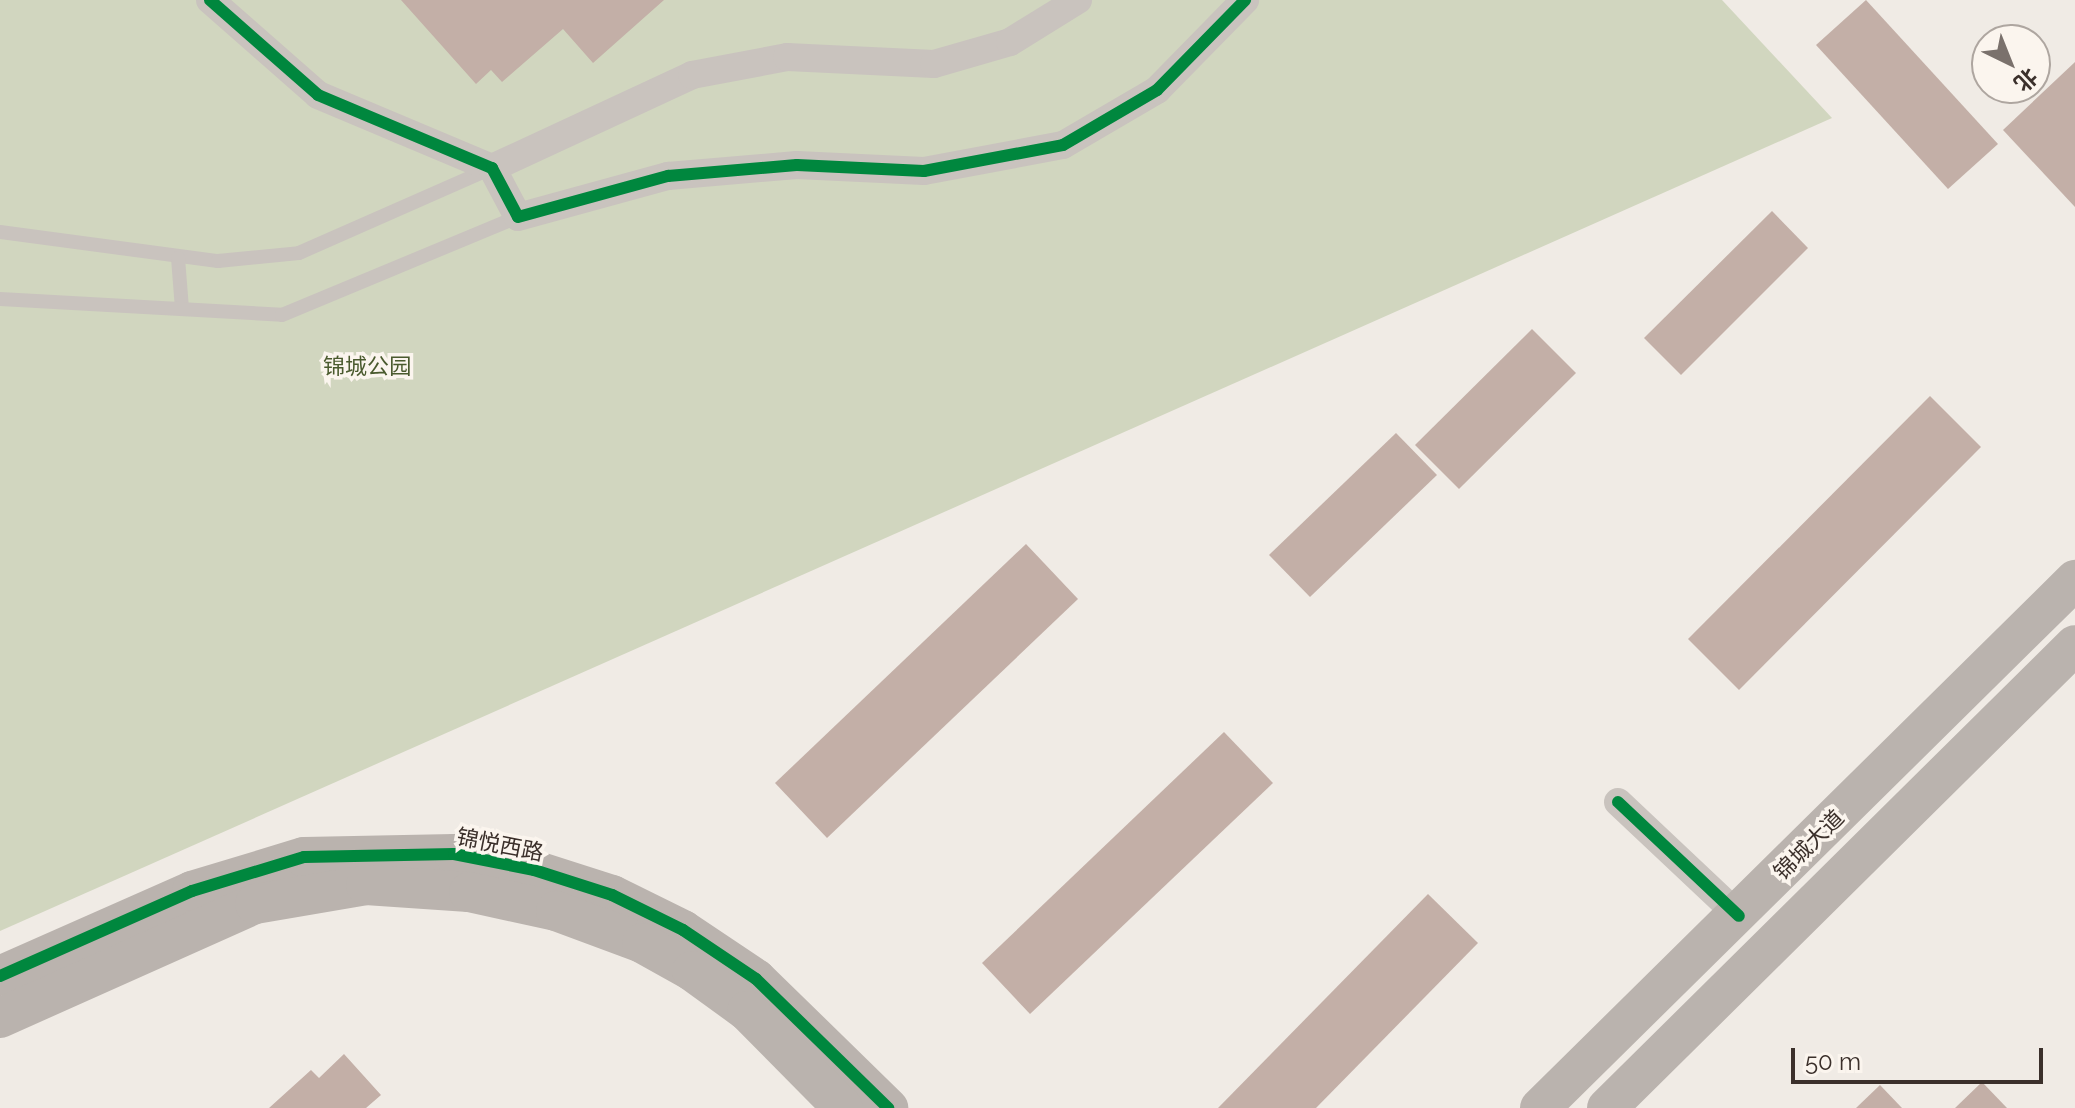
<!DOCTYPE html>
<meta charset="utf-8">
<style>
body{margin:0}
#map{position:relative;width:2075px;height:1108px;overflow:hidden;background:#f0ebe5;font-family:Raleway,"Noto Sans SC",sans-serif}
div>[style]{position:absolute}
.green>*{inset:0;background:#d1d6bf}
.building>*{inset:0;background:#c3afa7}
.lane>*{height:14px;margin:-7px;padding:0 7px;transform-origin:7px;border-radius:7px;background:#c9c3be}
.street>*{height:28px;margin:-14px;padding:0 14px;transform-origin:14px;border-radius:14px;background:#c9c3be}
.secondary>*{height:40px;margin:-20px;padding:0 20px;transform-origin:20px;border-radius:20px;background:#bab3ae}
.cycleway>*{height:12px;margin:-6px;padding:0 6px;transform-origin:6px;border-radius:6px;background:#00873e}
span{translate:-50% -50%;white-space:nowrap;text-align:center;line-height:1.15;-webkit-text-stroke:7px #fbf5ee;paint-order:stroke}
.park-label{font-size:22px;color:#4a5a2e}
.street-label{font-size:22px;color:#3b302b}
.north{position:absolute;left:1971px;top:24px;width:80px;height:80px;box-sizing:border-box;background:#fbf5ee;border:2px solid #aea6a0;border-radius:50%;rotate:137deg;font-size:22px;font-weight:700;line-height:32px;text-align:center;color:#3b302b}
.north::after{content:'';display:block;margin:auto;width:28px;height:36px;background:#7a716c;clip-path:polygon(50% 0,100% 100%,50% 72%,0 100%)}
.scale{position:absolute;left:1791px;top:1048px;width:252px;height:36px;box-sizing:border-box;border:4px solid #3b302b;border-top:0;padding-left:10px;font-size:24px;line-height:28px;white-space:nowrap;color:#3b302b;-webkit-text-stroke:6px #fbf5ee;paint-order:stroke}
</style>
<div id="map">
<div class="green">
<div style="clip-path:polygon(0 0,1722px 0,1832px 118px,0 931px)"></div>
</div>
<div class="building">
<div style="clip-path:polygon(401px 0,664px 0,593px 63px,563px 29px,502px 82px,491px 70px,476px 84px)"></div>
<div style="clip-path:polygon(1866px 0,1998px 144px,1948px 189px,1816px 45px)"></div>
<div style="clip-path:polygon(2075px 62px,2075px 207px,2003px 130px)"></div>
<div style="clip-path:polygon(1772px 211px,1808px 248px,1681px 375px,1644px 338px)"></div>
<div style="clip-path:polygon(1532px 329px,1576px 373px,1459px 489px,1415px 445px)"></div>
<div style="clip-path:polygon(1930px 396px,1981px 447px,1739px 690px,1688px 639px)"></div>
<div style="clip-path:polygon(1396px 433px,1437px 475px,1310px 597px,1269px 555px)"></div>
<div style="clip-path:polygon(1026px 544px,1078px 599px,827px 838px,775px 783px)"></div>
<div style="clip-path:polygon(1224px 732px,1273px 783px,1030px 1014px,982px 963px)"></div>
<div style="clip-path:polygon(1428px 894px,1478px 943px,1316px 1108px,1218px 1108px)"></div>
<div style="clip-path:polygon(344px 1054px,381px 1095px,366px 1108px,269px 1108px,311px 1070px,319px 1078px)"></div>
<div style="clip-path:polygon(1982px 1082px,2007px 1108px,1955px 1108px)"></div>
<div style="clip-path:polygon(1880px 1085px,1902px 1108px,1856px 1108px)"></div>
</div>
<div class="lane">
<div style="left:0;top:232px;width:220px;rotate:7.6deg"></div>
<div style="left:218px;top:261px;width:81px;rotate:-5.6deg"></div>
<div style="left:299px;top:253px;width:211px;rotate:-23.8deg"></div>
<div style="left:178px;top:258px;width:51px;rotate:85.5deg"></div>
<div style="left:0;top:299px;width:282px;rotate:3.2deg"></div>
<div style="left:282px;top:315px;width:256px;rotate:-22.6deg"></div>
</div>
<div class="street">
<div style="left:210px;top:0;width:144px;rotate:41.3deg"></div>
<div style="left:318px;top:95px;width:189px;rotate:22.8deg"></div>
<div style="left:492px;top:168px;width:55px;rotate:62deg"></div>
<div style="left:518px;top:217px;width:156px;rotate:-15.3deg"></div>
<div style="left:668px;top:176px;width:129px;rotate:-4.9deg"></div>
<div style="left:797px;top:165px;width:127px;rotate:2.7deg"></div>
<div style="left:924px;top:171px;width:141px;rotate:-10.6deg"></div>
<div style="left:1063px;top:145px;width:109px;rotate:-30.3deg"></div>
<div style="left:1157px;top:90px;width:126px;rotate:-45.6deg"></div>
<div style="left:492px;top:168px;width:221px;rotate:-24.9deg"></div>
<div style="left:692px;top:75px;width:97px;rotate:-10.7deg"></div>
<div style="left:787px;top:57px;width:147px;rotate:2.7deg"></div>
<div style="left:934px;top:64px;width:79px;rotate:-16.1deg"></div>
<div style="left:1010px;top:42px;width:80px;rotate:-31.7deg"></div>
<div style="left:1618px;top:802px;width:166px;rotate:43.3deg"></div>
</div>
<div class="secondary">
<div style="left:0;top:976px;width:210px;rotate:-23.9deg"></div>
<div style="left:192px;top:891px;width:117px;rotate:-16.9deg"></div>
<div style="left:304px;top:857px;width:150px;rotate:-1.1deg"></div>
<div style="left:454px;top:854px;width:82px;rotate:11.3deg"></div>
<div style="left:534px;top:870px;width:82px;rotate:17.8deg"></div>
<div style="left:612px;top:895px;width:79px;rotate:26.2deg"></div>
<div style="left:683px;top:930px;width:88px;rotate:33.9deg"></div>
<div style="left:756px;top:979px;width:185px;rotate:44.3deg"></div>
<div style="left:0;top:1018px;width:279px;rotate:-24.1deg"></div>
<div style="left:255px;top:904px;width:113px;rotate:-9.7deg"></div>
<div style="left:366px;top:885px;width:103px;rotate:3.9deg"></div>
<div style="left:469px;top:892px;width:89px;rotate:12.3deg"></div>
<div style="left:556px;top:911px;width:92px;rotate:20.4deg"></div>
<div style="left:642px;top:943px;width:57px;rotate:29.2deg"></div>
<div style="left:692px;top:971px;width:68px;rotate:36deg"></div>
<div style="left:747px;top:1011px;width:136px;rotate:45.3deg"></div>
<div style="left:1540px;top:1108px;width:752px;rotate:-44.62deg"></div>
<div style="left:1607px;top:1108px;width:658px;rotate:-44.69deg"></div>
</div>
<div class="cycleway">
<div style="left:210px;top:0;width:144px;rotate:41.3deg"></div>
<div style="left:318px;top:95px;width:189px;rotate:22.8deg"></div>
<div style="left:492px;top:168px;width:55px;rotate:62deg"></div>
<div style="left:518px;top:217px;width:156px;rotate:-15.3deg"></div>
<div style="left:668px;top:176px;width:129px;rotate:-4.9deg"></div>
<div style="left:797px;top:165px;width:127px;rotate:2.7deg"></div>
<div style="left:924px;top:171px;width:141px;rotate:-10.6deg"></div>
<div style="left:1063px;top:145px;width:109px;rotate:-30.3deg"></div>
<div style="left:1157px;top:90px;width:126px;rotate:-45.6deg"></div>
<div style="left:1618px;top:802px;width:166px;rotate:43.3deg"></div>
<div style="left:0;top:976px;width:210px;rotate:-23.9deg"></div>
<div style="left:192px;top:891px;width:117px;rotate:-16.9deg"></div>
<div style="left:304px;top:857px;width:150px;rotate:-1.1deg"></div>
<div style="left:454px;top:854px;width:82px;rotate:11.3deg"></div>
<div style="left:534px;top:870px;width:82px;rotate:17.8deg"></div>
<div style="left:612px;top:895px;width:79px;rotate:26.2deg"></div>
<div style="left:683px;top:930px;width:88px;rotate:33.9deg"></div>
<div style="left:756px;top:979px;width:185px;rotate:44.3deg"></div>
</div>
<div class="park-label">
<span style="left:367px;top:367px">锦城公园</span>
</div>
<div class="street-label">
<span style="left:500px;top:845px;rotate:11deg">锦悦西路</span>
<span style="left:1809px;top:845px;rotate:-45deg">锦城大道</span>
</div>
<div class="north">北</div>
<div class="scale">50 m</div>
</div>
